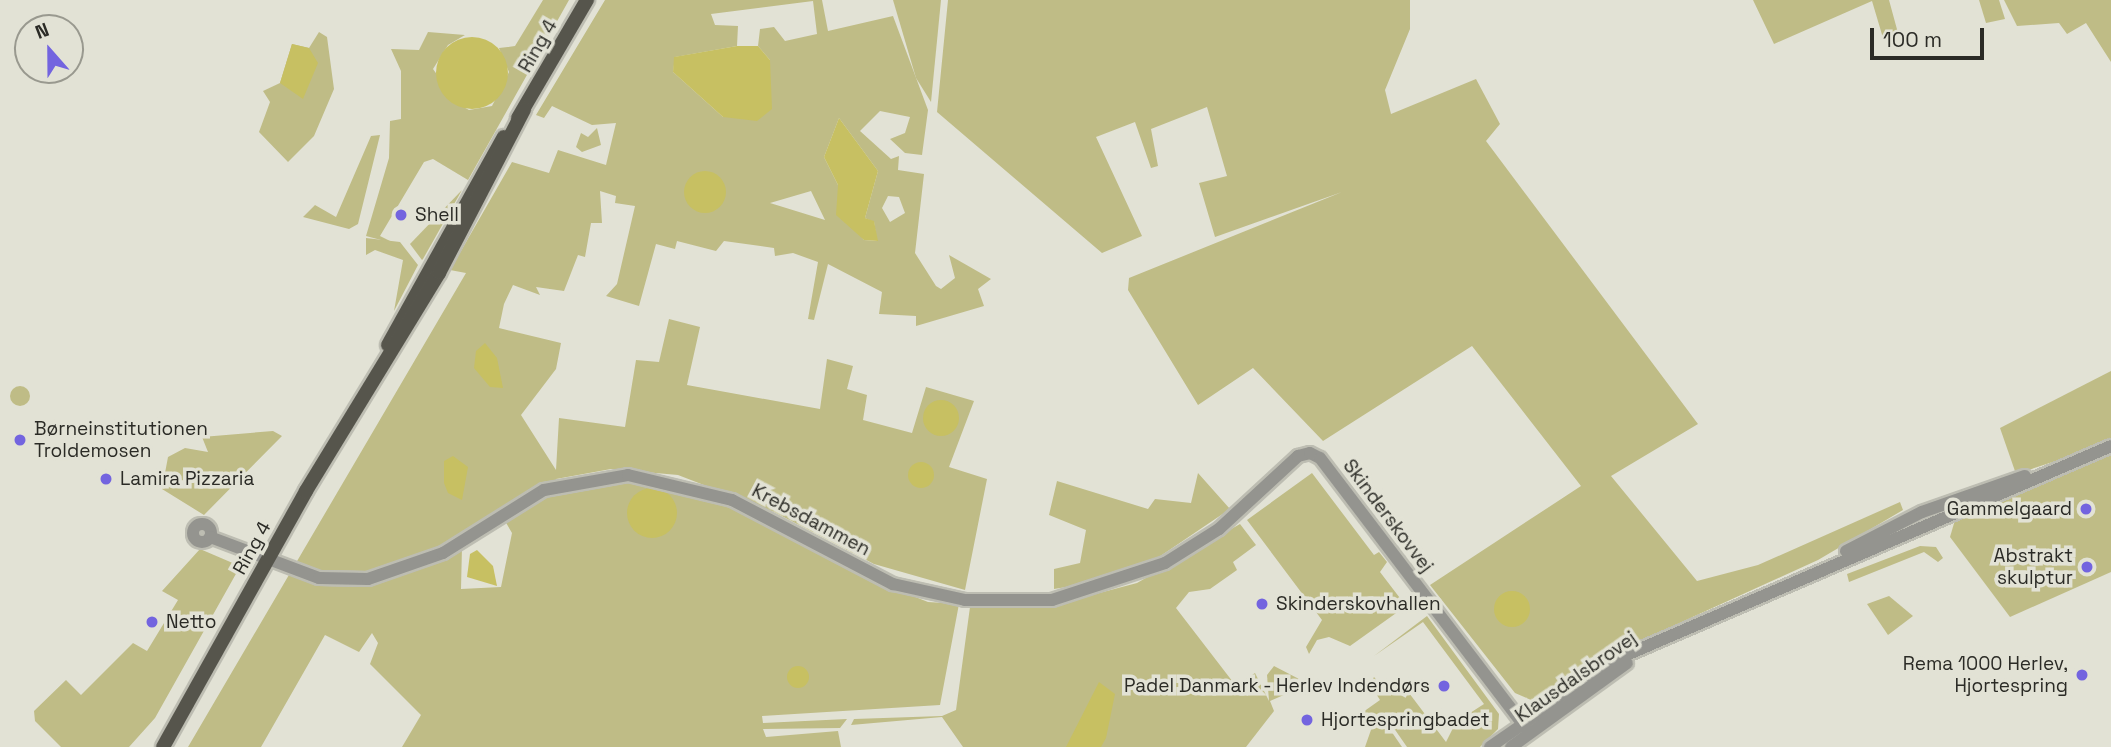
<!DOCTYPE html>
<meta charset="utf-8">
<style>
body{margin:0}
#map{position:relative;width:2111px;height:747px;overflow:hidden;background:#e2e2d5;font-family:"Space Grotesk",sans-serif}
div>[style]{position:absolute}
.green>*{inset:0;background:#bfbc86}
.round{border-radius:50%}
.water>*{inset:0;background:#c7c062}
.roads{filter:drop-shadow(2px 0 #bdbdb2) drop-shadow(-2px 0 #bdbdb2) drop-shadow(0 2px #bdbdb2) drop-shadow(0 -2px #bdbdb2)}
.minor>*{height:12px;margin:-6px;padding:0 6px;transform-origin:6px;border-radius:6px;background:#94948f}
.minor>.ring{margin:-6px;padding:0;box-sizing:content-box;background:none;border:12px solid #94948f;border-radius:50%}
.major>*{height:14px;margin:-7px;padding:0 7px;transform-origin:7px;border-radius:7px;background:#56554c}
.dots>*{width:19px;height:19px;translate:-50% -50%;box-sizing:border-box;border:4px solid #e2e2d5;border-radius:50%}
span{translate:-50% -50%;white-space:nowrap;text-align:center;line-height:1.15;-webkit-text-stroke:7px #e2e2d5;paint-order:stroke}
.street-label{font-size:19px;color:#2b2b26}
.poi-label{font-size:19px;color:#2b2b26}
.left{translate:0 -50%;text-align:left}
.right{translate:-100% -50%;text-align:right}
.north{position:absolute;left:14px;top:14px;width:70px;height:70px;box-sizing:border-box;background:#e2e2d5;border:2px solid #99998f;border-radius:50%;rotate:339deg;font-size:19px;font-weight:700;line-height:28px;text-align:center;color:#2b2b26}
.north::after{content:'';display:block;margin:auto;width:24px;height:32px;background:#7364df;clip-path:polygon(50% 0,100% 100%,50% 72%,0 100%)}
.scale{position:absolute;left:1870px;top:28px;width:114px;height:32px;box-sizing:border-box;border:4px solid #2b2b26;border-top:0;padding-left:9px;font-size:21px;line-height:24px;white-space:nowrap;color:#2b2b26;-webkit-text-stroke:5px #e2e2d5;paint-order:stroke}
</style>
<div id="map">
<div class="green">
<div style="clip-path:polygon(543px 0,569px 0,468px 180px,433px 159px,424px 162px,380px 236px,396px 244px,366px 236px,389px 158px,390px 121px,401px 119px,401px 71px,391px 49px,419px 50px,428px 32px,465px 35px,448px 45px,433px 69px,458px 104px,469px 110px,492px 106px,509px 72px,499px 48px,515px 46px)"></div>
<div style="clip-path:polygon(evenodd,605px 0,822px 0,828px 31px,893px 16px,928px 110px,922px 155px,905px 153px,890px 139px,905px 133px,910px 117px,880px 111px,860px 131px,891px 159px,899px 156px,898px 170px,924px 174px,915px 253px,936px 286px,941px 289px,955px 278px,949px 255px,991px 279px,978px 289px,984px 306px,916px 326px,916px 316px,879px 314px,882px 292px,828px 264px,814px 320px,808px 319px,818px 262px,793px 253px,775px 256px,774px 248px,724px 241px,716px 251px,677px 241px,675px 249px,656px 244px,639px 306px,606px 296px,617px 284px,635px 206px,615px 203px,616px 196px,600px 191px,602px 223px,591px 223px,585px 257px,578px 255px,564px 291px,536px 287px,540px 295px,513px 285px,504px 304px,499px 328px,561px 343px,556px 369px,521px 415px,556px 470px,559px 418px,625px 427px,636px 360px,659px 362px,669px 319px,700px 327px,687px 385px,820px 409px,827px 359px,853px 366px,847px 389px,867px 395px,863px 420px,912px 433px,926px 387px,974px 401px,949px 467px,987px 479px,965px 590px,874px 564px,774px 512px,678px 475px,611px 469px,556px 479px,557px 490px,632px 479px,733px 504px,875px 581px,928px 602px,959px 604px,940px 705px,762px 716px,763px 723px,847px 719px,840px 728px,763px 729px,766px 737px,838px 731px,841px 747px,402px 747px,421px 715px,370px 664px,378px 643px,372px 633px,359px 652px,325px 635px,261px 747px,188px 747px,466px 273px,450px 270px,512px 162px,549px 173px,558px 150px,606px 165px,616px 123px,592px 125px,552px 106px,544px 118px,536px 115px,605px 0,813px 1px,817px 34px,785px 41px,774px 27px,760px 29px,758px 46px,770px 60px,723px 117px,673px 72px,675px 57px,737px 46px,738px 26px,715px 25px,711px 14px,813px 1px,605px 0,839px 118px,878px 171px,865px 218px,874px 222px,877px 241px,864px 240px,838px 207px,838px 185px,824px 157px,839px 118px,605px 0,811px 191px,825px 220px,770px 203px,811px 191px,605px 0,888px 196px,899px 197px,905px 213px,890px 222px,882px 208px,888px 196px,605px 0,505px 521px,512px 533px,501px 587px,461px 589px,462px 547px,505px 521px)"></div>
<div style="clip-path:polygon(893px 0,941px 0,931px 102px,916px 78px)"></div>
<div style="clip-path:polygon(948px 0,1410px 0,1410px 29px,1385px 90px,1391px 114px,1476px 79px,1500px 124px,1486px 141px,1698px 424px,1611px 476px,1697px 581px,1758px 565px,1900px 502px,1903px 510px,1818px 560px,1609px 655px,1531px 700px,1515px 693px,1430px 585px,1581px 486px,1472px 346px,1323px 441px,1253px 368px,1198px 405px,1128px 290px,1129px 278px,1342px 192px,1215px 237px,1199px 183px,1227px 176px,1207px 107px,1151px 129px,1158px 166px,1151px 168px,1135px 122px,1096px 137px,1142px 236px,1102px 253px,937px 112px)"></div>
<div style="clip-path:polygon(1753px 0,1889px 0,1898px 33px,1883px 38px,1872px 1px,1774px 44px)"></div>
<div style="clip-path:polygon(1979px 0,1999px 0,2005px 19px,1986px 23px)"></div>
<div style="clip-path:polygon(2004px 0,2111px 0,2111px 62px,2086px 23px,2067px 34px,2059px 23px,2017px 26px)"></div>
<div style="clip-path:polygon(319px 32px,327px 37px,334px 89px,314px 136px,288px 162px,259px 132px,270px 102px,263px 91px,280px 83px,292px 44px,309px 48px)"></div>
<div style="clip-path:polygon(597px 128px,601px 145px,582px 152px,576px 147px,581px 133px,588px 137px)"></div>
<div style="clip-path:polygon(380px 135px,358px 224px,349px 229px,303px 217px,315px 205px,336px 217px,371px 136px)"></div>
<div style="clip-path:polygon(462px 190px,423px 259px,422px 260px,410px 244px)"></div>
<div style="clip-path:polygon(366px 238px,400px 242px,418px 265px,394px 311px,403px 260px,375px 250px,366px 255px)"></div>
<div style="clip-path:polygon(2111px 371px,2111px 443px,2016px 474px,2000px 428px)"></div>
<div class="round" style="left:10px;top:386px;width:20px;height:20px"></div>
<div style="clip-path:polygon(273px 431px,282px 436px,204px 515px,162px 489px,168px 457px,185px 448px,208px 452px,202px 437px)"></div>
<div style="clip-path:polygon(2111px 454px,2111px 572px,2010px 617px,1950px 537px,1955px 520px)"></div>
<div style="clip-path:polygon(1198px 473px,1230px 509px,1156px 559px,1091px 583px,1054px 589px,1054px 569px,1080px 563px,1086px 530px,1049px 515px,1057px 481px,1148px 509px,1155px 499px,1191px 503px)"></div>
<div style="clip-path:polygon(1312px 473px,1374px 555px,1379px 552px,1387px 562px,1380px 572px,1406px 606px,1350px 646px,1329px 637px,1317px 640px,1309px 654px,1306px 647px,1322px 620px,1247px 520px)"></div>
<div style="clip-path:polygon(1240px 524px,1256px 545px,1233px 562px,1237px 570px,1210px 589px,1189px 592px,1176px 608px,1236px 686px,1255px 673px,1269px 701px,1267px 675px,1274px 666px,1299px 679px,1302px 687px,1270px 701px,1274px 711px,1246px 747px,963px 747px,942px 717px,851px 725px,854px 719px,942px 716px,956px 710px,970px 607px,1054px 605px,1137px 583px)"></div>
<div style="clip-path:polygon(1920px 546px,1936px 547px,1943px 558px,1938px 562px,1924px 552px,1849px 582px,1847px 574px)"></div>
<div style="clip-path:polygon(200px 549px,235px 564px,237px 572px,155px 718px,129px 747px,61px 747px,35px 721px,34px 711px,66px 680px,81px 695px,133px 643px,147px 651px,178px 600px,162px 591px)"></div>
<div style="clip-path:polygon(1889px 596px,1913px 616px,1888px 635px,1867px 604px)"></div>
<div style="clip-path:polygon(1427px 616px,1499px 714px,1498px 729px,1480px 747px,1407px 747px,1391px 724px,1356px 717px,1380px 700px,1370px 684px,1374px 677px,1389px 694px,1403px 685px,1446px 742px,1456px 722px,1484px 704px,1423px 622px,1374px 656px)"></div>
<div style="clip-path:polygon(1372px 727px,1389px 728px,1402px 747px,1365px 747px)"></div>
</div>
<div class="water">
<div class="round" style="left:436px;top:37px;width:72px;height:72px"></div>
<div style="clip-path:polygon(292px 44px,309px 48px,318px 63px,303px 99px,280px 83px)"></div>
<div style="clip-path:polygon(737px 46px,758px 46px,770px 60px,772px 109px,757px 121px,723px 117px,673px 72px,674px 57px)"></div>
<div style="clip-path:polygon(839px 118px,878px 171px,865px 218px,874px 221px,878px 241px,864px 240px,836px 215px,838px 185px,824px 157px)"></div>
<div class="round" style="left:684px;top:171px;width:42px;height:42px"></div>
<div style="clip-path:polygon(485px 343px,497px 358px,503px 388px,490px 387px,474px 368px,476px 351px)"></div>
<div class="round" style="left:923px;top:400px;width:36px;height:36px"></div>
<div style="clip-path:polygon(453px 456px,468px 467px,462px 500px,448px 493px,444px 483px,444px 461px)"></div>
<div class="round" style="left:908px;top:462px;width:26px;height:26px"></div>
<div class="round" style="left:627px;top:488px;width:50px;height:50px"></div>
<div style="clip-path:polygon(477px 550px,493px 566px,497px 586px,467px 577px,470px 554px)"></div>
<div class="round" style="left:1494px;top:591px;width:36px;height:36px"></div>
<div class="round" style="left:787px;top:666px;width:22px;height:22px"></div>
<div style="clip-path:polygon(1099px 682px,1115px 694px,1106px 738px,1101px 747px,1066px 747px)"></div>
</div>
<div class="roads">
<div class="minor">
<div class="ring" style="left:193px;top:524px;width:6px;height:6px"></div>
<div style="left:210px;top:537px;width:116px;rotate:20.6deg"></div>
<div style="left:319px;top:578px;width:49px;rotate:1.2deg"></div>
<div style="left:368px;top:579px;width:79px;rotate:-19.1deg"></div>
<div style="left:443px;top:553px;width:119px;rotate:-32deg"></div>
<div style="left:544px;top:490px;width:85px;rotate:-10.1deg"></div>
<div style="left:628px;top:475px;width:107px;rotate:13.5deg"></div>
<div style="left:732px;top:500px;width:182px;rotate:27.6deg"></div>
<div style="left:893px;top:584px;width:74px;rotate:12.5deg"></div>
<div style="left:965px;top:600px;width:87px"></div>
<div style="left:1052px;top:600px;width:119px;rotate:-18.1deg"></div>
<div style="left:1165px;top:563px;width:64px;rotate:-32.2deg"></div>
<div style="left:1219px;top:529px;width:108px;rotate:-42.7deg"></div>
<div style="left:1298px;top:456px;width:12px;rotate:-14deg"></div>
<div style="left:1310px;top:453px;width:11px;rotate:27deg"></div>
<div style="left:1320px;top:458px;width:345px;rotate:52.7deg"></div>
<div style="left:1846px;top:551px;width:85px;rotate:-27.2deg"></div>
<div style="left:1922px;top:512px;width:109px;rotate:-19.3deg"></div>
<div style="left:1490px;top:747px;width:155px;rotate:-34.7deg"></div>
<div style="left:1617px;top:659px;width:538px;rotate:-23.32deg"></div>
<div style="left:1511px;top:747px;width:143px;rotate:-35.9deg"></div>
</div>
<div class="major">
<div style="left:518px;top:118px;width:137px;rotate:-59.7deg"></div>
<div style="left:388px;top:345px;width:238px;rotate:-60.9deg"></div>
<div style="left:163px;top:747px;width:293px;rotate:-60.8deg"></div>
<div style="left:306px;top:491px;width:255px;rotate:-58.6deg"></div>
<div style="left:439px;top:273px;width:184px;rotate:-62.5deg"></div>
</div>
</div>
<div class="dots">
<div style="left:401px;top:215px;background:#7364df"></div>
<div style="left:20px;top:440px;background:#7364df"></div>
<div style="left:106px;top:479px;background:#7364df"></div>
<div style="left:2086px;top:509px;background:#7364df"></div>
<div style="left:2087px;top:567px;background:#7364df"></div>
<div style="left:1262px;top:604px;background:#7364df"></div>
<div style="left:152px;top:622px;background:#7364df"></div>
<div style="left:2082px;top:675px;background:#7364df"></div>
<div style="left:1444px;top:686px;background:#7364df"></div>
<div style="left:1307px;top:720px;background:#7364df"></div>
</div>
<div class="street-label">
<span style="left:538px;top:46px;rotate:-60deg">Ring 4</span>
<span style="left:1388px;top:516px;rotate:53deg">Skinderskovvej</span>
<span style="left:811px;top:520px;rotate:28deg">Krebsdammen</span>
<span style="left:252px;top:548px;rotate:-61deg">Ring 4</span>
<span style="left:1576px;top:677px;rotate:-35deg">Klausdalsbrovej</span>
</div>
<div class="poi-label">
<span class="left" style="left:415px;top:215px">Shell</span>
<span class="left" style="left:34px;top:440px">Børneinstitutionen<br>Troldemosen</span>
<span class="left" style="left:120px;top:479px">Lamira Pizzaria</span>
<span class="right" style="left:2072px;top:509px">Gammelgaard</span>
<span class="right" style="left:2073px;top:567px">Abstrakt<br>skulptur</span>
<span class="left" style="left:1276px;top:604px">Skinderskovhallen</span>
<span class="left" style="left:166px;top:622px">Netto</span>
<span class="right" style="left:2068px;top:675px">Rema 1000 Herlev,<br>Hjortespring</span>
<span class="right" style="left:1430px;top:686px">Padel Danmark - Herlev Indendørs</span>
<span class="left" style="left:1321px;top:720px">Hjortespringbadet</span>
</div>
<div class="north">N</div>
<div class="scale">100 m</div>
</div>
